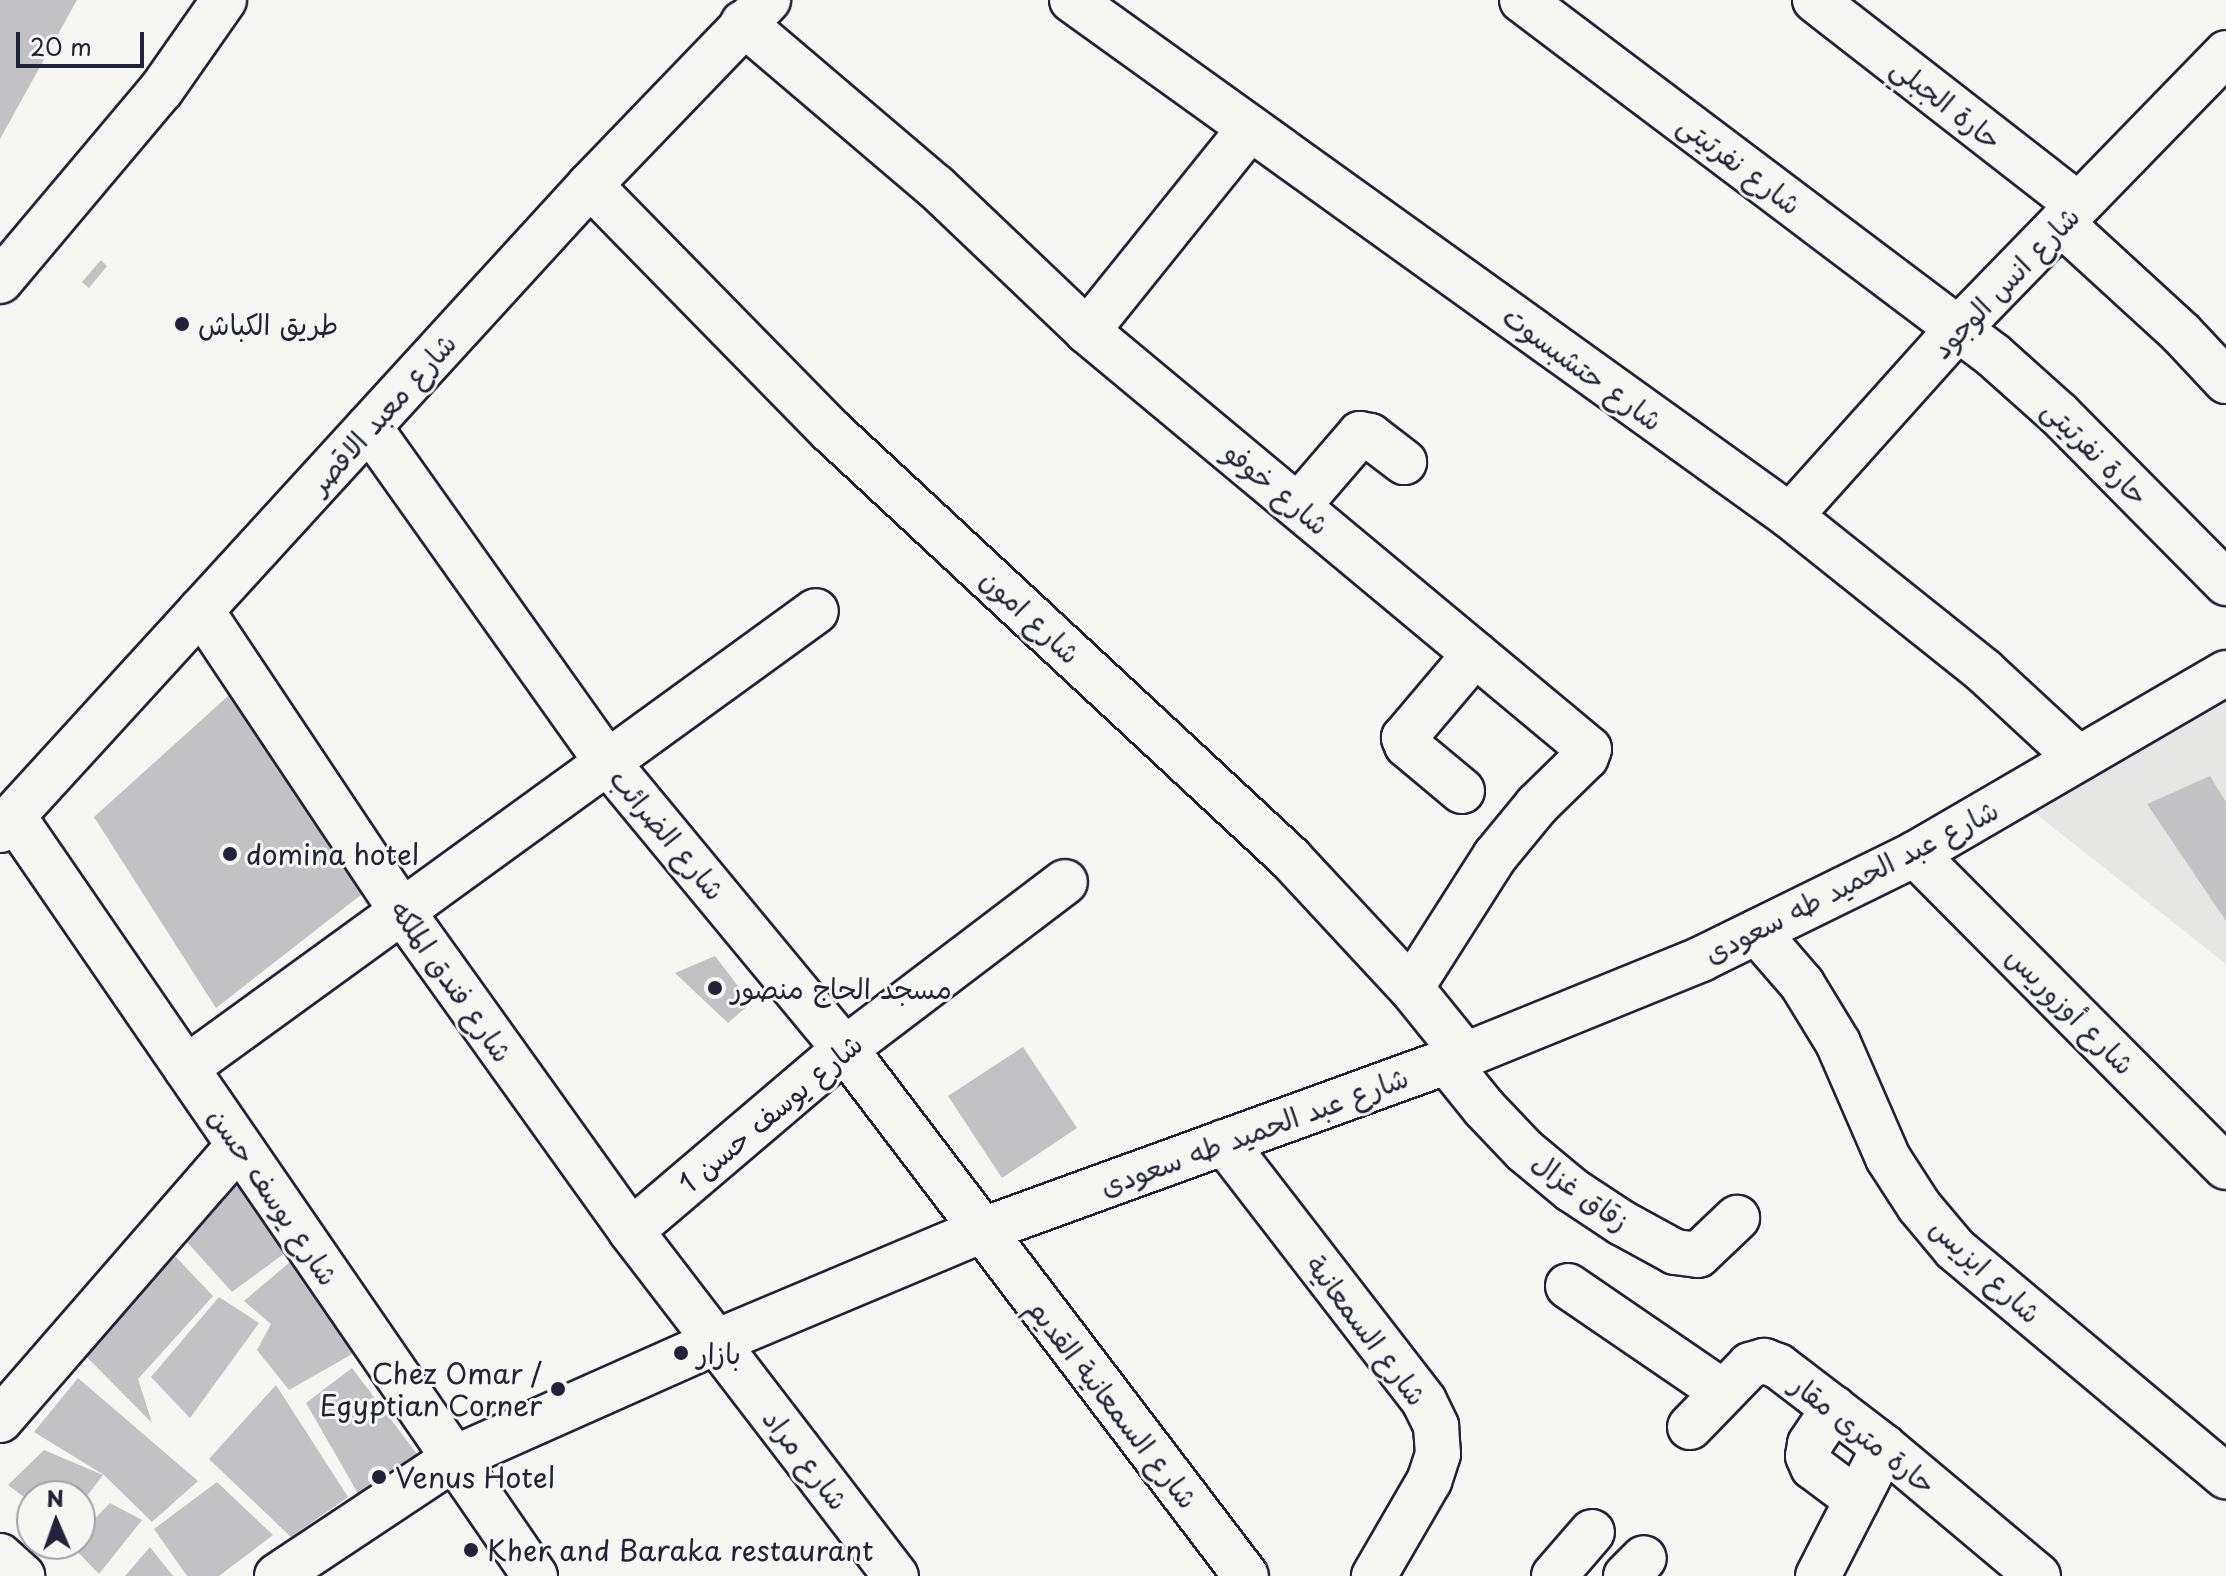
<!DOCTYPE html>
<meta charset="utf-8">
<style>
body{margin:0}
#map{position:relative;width:2226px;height:1576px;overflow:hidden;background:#f6f6f2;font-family:"Playpen Sans","Playpen Sans Arabic",sans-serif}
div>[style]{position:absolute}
.built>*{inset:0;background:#e6e6e4}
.building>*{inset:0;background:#c2c2c4}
.roads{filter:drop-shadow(2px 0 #22223b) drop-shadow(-2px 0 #22223b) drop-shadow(0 2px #22223b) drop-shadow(0 -2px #22223b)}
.street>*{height:44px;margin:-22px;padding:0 22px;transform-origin:22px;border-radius:22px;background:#f6f6f2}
.secondary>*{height:44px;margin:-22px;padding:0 22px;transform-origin:22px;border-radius:22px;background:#f6f6f2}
.primary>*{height:44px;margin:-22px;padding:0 22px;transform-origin:22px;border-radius:22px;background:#f6f6f2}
.dots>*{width:22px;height:22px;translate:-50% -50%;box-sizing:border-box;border:4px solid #f6f6f2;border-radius:50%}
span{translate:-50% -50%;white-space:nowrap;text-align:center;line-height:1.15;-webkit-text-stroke:6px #f6f6f2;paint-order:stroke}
.street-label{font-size:28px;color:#22223b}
.poi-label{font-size:28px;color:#22223b}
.left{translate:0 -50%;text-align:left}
.right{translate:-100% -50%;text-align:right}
.north{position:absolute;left:16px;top:1480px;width:80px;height:80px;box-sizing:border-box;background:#f6f6f2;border:2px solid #a1a1a9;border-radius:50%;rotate:358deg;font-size:22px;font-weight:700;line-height:32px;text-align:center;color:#22223b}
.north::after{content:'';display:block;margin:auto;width:28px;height:36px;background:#22223b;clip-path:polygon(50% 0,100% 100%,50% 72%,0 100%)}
.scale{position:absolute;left:16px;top:32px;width:128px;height:36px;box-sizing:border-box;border:4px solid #22223b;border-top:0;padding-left:10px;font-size:24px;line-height:28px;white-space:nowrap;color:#22223b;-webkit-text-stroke:6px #f6f6f2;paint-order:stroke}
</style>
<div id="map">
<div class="built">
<div style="clip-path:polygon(2226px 697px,2226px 964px,2026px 806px)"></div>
</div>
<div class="building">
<div style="clip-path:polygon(0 0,77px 0,0 139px)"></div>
<div style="clip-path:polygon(101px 260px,107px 266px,89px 288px,82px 282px)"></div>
<div style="clip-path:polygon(238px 687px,366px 891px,216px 1008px,94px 817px)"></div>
<div style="clip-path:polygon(2210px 776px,2226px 802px,2226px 921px,2147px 804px)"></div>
<div style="clip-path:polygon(715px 956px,751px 1003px,728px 1023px,675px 973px)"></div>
<div style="clip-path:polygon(1023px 1047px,1077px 1128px,1002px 1178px,948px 1096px)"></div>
<div style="clip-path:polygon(240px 1177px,285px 1253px,232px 1292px,187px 1242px)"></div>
<div style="clip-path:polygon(172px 1253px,213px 1296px,138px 1379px,152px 1423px,72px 1342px)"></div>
<div style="clip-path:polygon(296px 1257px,354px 1353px,289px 1390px,257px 1350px,271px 1324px,244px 1301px)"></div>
<div style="clip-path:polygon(219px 1297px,259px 1323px,190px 1418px,151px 1377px)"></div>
<div style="clip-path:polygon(352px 1368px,417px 1454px,360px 1497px,306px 1403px)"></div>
<div style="clip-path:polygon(78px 1378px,198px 1481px,152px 1522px,104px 1475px,34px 1432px)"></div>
<div style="clip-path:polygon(276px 1385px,348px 1497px,291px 1537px,209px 1459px)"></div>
<div style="clip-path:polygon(44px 1450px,103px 1475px,80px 1505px,80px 1496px,32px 1496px,32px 1503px,8px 1485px)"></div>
<div style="clip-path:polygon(217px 1482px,273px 1535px,219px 1576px,187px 1576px,154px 1529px)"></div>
<div style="clip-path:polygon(110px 1503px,142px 1520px,99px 1574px,70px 1544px,80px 1544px,80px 1534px)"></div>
<div style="clip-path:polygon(150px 1547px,173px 1576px,125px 1576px)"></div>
</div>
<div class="roads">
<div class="street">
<div style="left:1072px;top:0;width:884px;rotate:35.7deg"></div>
<div style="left:1790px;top:516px;width:248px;rotate:38.6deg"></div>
<div style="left:1984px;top:671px;width:127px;rotate:42.8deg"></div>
<div style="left:1522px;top:0;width:590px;rotate:37.01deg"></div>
<div style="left:1993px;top:355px;width:89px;rotate:41.8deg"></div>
<div style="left:2059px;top:414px;width:238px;rotate:45.3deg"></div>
<div style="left:1815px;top:0;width:333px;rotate:37.9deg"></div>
<div style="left:743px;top:23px;width:253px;rotate:40.4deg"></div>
<div style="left:936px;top:187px;width:209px;rotate:43.6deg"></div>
<div style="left:1087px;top:331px;width:653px;rotate:39.78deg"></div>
<div style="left:1589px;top:749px;width:9px;rotate:111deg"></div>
<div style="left:1586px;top:757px;width:69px;rotate:135.6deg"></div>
<div style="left:1537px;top:805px;width:66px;rotate:129.5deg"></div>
<div style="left:1495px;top:856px;width:156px;rotate:122.5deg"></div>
<div style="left:590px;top:185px;width:344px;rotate:45.6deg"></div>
<div style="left:831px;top:431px;width:627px;rotate:42.93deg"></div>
<div style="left:1290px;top:858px;width:178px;rotate:47.1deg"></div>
<div style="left:1411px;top:988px;width:86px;rotate:51.1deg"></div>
<div style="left:2061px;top:223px;width:163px;rotate:42.5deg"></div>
<div style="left:2181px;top:333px;width:66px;rotate:46.8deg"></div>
<div style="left:1087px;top:331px;width:260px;rotate:-51.2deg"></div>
<div style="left:369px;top:427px;width:412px;rotate:54.6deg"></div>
<div style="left:608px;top:763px;width:371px;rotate:50.4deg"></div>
<div style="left:845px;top:1049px;width:662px;rotate:52.73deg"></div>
<div style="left:1298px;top:506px;width:95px;rotate:-49.3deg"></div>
<div style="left:1360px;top:434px;width:10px;rotate:11deg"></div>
<div style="left:1370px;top:436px;width:43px;rotate:37.4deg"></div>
<div style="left:1790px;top:516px;width:251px;rotate:-48.1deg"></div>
<div style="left:1958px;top:329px;width:385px;rotate:-45.8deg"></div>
<div style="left:201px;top:610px;width:362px;rotate:56.3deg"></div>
<div style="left:402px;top:911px;width:393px;rotate:54.4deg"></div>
<div style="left:631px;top:1231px;width:435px;rotate:52.5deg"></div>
<div style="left:1462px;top:791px;width:72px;rotate:-140.1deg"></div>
<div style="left:1407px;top:745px;width:8px;rotate:-113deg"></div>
<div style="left:1404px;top:738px;width:110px;rotate:-49.8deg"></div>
<div style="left:13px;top:816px;width:922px;rotate:55.52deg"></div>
<div style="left:1915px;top:854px;width:441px;rotate:45.2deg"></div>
<div style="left:1757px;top:932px;width:69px;rotate:49.1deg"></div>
<div style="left:1802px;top:984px;width:69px;rotate:58.6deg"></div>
<div style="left:1838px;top:1043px;width:125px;rotate:66.5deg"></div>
<div style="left:1888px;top:1158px;width:57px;rotate:57.1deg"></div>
<div style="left:1919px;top:1206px;width:56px;rotate:50.1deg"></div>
<div style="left:1955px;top:1249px;width:354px;rotate:40deg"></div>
<div style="left:1446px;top:1061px;width:60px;rotate:51deg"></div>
<div style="left:1484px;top:1108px;width:59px;rotate:46.4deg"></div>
<div style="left:1525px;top:1151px;width:61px;rotate:39.7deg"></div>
<div style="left:1572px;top:1190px;width:60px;rotate:33.4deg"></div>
<div style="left:1622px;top:1223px;width:60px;rotate:28.7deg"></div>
<div style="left:1675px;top:1252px;width:23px;rotate:7deg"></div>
<div style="left:1698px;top:1255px;width:54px;rotate:-43.5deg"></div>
<div style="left:186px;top:1068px;width:778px;rotate:-35.96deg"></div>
<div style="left:1224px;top:1142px;width:327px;rotate:52.3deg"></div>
<div style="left:1424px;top:1401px;width:28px;rotate:64deg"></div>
<div style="left:1436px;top:1426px;width:28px;rotate:86deg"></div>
<div style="left:1438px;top:1454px;width:28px;rotate:108deg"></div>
<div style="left:1429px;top:1481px;width:110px;rotate:120.1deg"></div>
<div style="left:631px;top:1231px;width:281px;rotate:-40.4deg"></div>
<div style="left:845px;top:1049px;width:276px;rotate:-37.2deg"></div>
<div style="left:1568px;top:1286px;width:188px;rotate:34.4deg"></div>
<div style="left:1834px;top:1408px;width:43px;rotate:123.7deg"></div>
<div style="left:1810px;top:1444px;width:12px;rotate:99deg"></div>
<div style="left:1808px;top:1456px;width:12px;rotate:66deg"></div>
<div style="left:1813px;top:1467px;width:55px;rotate:36.9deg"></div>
<div style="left:0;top:1420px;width:364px;rotate:-49deg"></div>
<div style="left:1690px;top:1427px;width:86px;rotate:-45.9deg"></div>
<div style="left:1750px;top:1365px;width:15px;rotate:-16deg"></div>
<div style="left:1764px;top:1361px;width:15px;rotate:20deg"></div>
<div style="left:1778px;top:1366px;width:133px;rotate:37.4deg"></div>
<div style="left:1884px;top:1447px;width:201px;rotate:40deg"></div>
<div style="left:0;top:1556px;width:30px;rotate:42deg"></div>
<div style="left:277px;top:1576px;width:211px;rotate:-33.6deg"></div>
<div style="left:453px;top:1459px;width:288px;rotate:-24deg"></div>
<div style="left:716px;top:1342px;width:286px;rotate:-22.8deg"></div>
<div style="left:980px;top:1231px;width:516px;rotate:-19.95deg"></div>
<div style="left:1465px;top:1055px;width:255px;rotate:-22.1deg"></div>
<div style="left:1701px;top:959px;width:238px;rotate:-26.1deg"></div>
<div style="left:1915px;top:854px;width:360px;rotate:-30.2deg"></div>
<div style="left:1554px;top:1576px;width:58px;rotate:-49.2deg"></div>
<div style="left:1626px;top:1576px;width:25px;rotate:-45deg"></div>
<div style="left:1818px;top:1576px;width:145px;rotate:-62.9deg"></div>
</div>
<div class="secondary">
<div style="left:0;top:830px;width:874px;rotate:-47.55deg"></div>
<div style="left:590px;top:185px;width:257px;rotate:-46.1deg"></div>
</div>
<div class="primary">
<div style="left:0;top:281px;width:250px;rotate:-49.9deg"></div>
<div style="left:161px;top:90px;width:110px;rotate:-55deg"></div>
</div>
</div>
<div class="dots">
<div style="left:182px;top:324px;background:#22223b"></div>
<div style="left:230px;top:854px;background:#22223b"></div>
<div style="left:715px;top:988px;background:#22223b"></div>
<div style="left:681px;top:1353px;background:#22223b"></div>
<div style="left:558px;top:1389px;background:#22223b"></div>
<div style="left:379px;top:1477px;background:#22223b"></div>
<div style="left:471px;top:1550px;background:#22223b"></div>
</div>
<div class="street-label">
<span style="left:1947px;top:103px;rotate:38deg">حارة الجبلي</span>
<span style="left:1740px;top:164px;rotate:37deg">شارع نفرتيتى</span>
<span style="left:2005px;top:282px;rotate:-46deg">شارع انس الوجود</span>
<span style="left:1583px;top:368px;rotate:36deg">شارع حتشبسوت</span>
<span style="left:382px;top:413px;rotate:-48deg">شارع معبد الاقصر</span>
<span style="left:2096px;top:452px;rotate:45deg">حارة نفرتيتى</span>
<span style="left:1277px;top:488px;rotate:40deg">شارع خوفو</span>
<span style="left:1031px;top:616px;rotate:43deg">شارع امون</span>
<span style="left:668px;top:834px;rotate:50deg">شارع الضرائب</span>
<span style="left:1851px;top:881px;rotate:-27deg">شارع عبد الحميد طه سعودى</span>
<span style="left:452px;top:981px;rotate:55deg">شارع فندق الملكه</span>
<span style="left:2071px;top:1010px;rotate:45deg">شارع أوزوريس</span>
<span style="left:770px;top:1113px;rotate:-40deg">شارع يوسف حسن 1</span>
<span style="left:1254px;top:1131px;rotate:-20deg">شارع عبد الحميد طه سعودى</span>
<span style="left:1581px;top:1191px;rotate:36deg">زقاق غزال</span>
<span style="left:274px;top:1196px;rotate:56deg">شارع يوسف حسن</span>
<span style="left:1986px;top:1270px;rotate:43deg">شارع ايزيس</span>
<span style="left:1367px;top:1330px;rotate:53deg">شارع السمعانية</span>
<span style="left:1113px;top:1403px;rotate:52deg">شارع السمعانية القديم</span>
<span style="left:1864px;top:1434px;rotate:38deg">حارة مترى مقار</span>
<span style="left:806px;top:1459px;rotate:52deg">شارع مراد</span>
</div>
<div class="poi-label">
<span class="left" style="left:198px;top:324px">طريق الكباش</span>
<span class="left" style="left:246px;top:854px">domina hotel</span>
<span class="left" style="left:731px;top:988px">مسجد الحاج منصور</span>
<span class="left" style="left:697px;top:1353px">بازار</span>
<span class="right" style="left:542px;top:1389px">Chez Omar /<br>Egyptian Corner</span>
<span class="left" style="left:395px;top:1477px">Venus Hotel</span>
<span class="left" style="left:487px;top:1550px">Kher and Baraka restaurant</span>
</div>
<div class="north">N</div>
<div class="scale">20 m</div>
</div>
